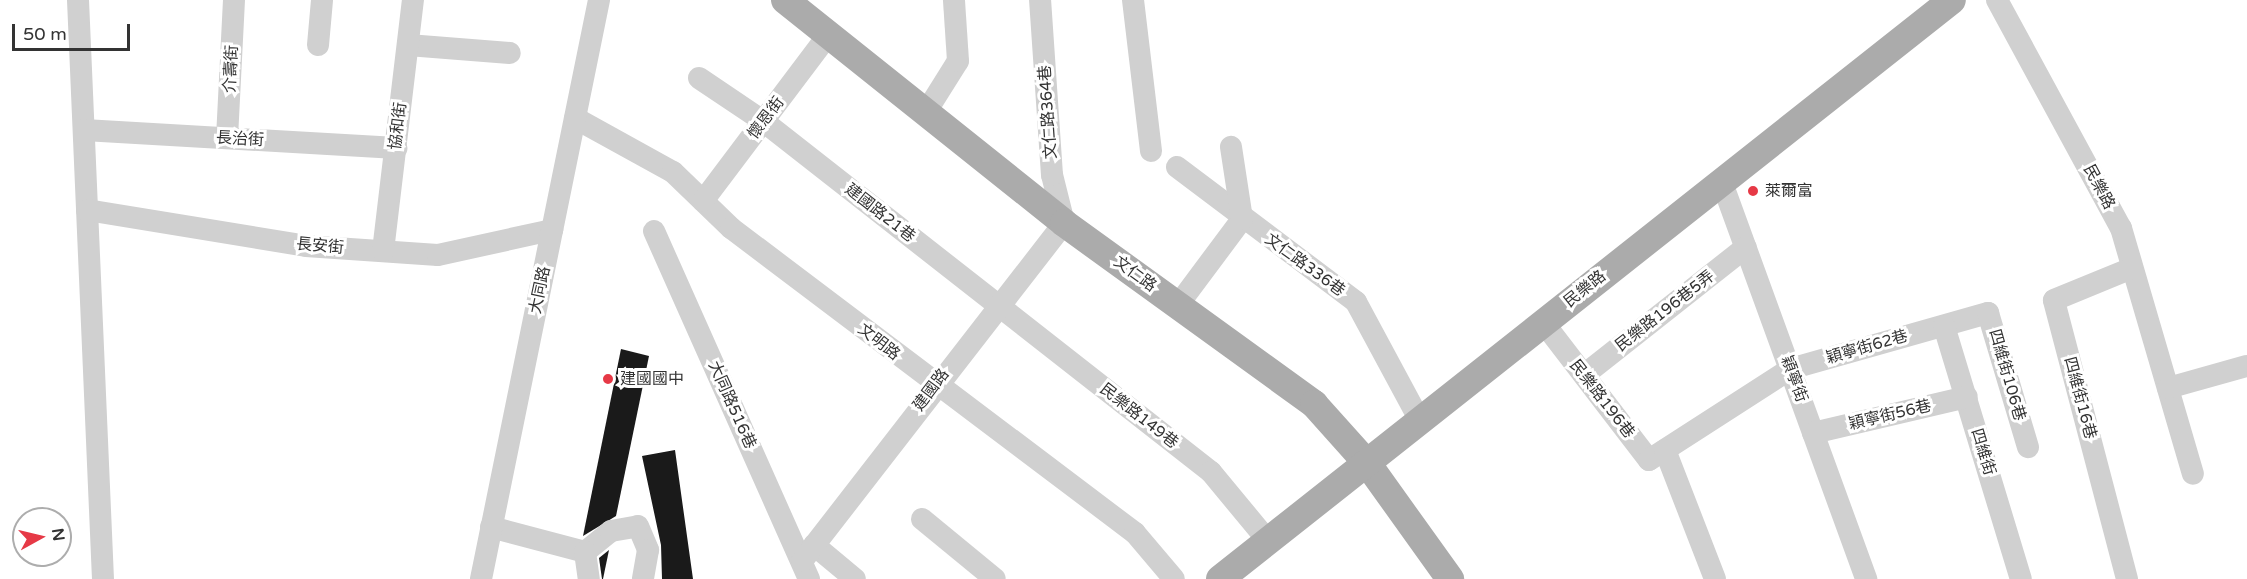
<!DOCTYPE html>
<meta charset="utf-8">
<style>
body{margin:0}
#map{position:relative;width:2247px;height:579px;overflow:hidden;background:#fff;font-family:"Varela Round","Noto Sans TC",sans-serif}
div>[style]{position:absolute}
.building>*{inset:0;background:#1a1a1a}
.minor>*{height:22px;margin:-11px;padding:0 11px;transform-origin:11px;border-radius:11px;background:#d0d0d0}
.major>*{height:28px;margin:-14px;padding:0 14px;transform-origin:14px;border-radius:14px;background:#ababab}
.dots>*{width:16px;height:16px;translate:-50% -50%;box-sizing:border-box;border:3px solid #fff;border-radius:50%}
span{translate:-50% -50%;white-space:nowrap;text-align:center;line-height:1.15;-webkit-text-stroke:6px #fff;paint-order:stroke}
.street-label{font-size:16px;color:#333}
.poi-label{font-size:16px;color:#333}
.left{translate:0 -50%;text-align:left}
.north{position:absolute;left:12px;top:507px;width:60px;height:60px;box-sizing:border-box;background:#fff;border:2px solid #adadad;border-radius:50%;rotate:82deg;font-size:16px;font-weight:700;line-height:24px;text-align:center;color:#333}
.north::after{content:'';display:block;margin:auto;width:21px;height:27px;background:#e63946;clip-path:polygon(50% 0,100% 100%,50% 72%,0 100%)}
.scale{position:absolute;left:12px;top:24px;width:118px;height:27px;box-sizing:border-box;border:3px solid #333;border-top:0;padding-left:8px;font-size:18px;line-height:21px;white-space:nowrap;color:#333;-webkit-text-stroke:4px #fff;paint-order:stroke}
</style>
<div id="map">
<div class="building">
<div style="clip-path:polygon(621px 349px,649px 356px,616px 516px,583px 536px)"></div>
<div style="clip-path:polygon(675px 450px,693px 579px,662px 579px,661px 545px,642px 456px)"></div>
<div style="clip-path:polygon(609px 550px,603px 579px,602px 579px,599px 558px)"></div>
</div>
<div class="minor">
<div style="left:78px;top:0;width:580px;rotate:87.53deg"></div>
<div style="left:1133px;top:0;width:152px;rotate:83.2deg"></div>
<div style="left:1997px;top:0;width:260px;rotate:61.5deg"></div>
<div style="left:2121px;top:228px;width:256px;rotate:73.7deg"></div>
<div style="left:318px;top:45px;width:45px;rotate:-84.9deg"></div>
<div style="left:408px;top:45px;width:102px;rotate:4.5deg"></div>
<div style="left:699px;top:78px;width:77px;rotate:33.9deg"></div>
<div style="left:763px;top:121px;width:569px;rotate:38.08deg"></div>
<div style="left:1211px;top:472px;width:89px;rotate:50.4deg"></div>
<div style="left:926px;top:112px;width:60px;rotate:-57.9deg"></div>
<div style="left:958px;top:61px;width:61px;rotate:-93.8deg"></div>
<div style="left:575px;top:118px;width:112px;rotate:28.9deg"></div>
<div style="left:673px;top:172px;width:81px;rotate:44deg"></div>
<div style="left:731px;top:228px;width:506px;rotate:37.05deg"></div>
<div style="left:1135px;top:533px;width:60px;rotate:49.7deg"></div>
<div style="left:84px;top:130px;width:313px;rotate:3.3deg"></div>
<div style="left:227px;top:138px;width:138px;rotate:-87.1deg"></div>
<div style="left:1177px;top:167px;width:224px;rotate:37deg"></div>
<div style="left:1356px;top:302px;width:135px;rotate:61.7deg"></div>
<div style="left:1721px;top:180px;width:425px;rotate:70deg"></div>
<div style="left:703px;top:201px;width:209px;rotate:-53deg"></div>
<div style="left:87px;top:210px;width:222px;rotate:9.3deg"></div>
<div style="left:306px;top:246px;width:132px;rotate:3.9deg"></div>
<div style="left:438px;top:255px;width:117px;rotate:-12.4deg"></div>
<div style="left:654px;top:231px;width:381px;rotate:66deg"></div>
<div style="left:383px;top:251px;width:253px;rotate:-83.2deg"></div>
<div style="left:1178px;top:305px;width:107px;rotate:-53.3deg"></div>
<div style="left:1242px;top:219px;width:73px;rotate:-98.7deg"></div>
<div style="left:1543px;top:322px;width:174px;rotate:52.5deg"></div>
<div style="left:1649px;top:460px;width:168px;rotate:-32.8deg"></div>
<div style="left:1790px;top:369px;width:206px;rotate:-15.8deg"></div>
<div style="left:1988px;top:313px;width:140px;rotate:73.4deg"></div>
<div style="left:1944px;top:326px;width:264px;rotate:73.1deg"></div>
<div style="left:1584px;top:375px;width:206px;rotate:-38.3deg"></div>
<div style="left:2168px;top:388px;width:82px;rotate:-15.6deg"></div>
<div style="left:1813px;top:433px;width:158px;rotate:-13.2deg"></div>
<div style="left:1665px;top:450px;width:138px;rotate:68.8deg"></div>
<div style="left:922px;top:519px;width:94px;rotate:39.4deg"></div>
<div style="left:491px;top:527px;width:97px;rotate:14.9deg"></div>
<div style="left:814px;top:545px;width:53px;rotate:39.7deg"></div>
<div style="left:585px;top:552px;width:33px;rotate:-39deg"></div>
<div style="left:611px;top:531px;width:27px;rotate:-10deg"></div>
<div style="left:638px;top:526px;width:26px;rotate:67deg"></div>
<div style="left:648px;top:550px;width:29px;rotate:100deg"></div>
<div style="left:585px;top:552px;width:27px;rotate:82deg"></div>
<div style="left:802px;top:561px;width:428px;rotate:-52.2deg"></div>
<div style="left:1064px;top:223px;width:49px;rotate:-104deg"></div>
<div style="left:1052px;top:175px;width:175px;rotate:-93.9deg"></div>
<div style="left:481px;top:579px;width:591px;rotate:-78.48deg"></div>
<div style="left:2127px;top:579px;width:288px;rotate:-104.7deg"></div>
<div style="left:2054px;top:300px;width:84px;rotate:-22.3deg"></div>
</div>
<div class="major">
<div style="left:785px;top:0;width:357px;rotate:38.6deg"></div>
<div style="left:1064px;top:223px;width:309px;rotate:35.9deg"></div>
<div style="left:1314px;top:404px;width:79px;rotate:48.1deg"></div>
<div style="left:1367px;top:463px;width:143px;rotate:54.4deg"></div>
<div style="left:1220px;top:579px;width:933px;rotate:-38.34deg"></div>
</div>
<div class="dots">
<div style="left:1753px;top:191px;background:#e63946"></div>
<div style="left:608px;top:379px;background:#e63946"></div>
</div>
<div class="street-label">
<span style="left:231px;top:69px;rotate:-87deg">介壽街</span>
<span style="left:1048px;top:112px;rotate:-94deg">文仁路364巷</span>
<span style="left:766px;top:118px;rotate:-53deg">懷恩街</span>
<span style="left:398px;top:126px;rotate:-83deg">協和街</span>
<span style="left:240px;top:139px;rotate:3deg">長治街</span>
<span style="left:2099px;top:187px;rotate:62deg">民樂路</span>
<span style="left:880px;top:213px;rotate:38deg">建國路21巷</span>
<span style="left:320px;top:246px;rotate:5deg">長安街</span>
<span style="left:1305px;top:265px;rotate:36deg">文仁路336巷</span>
<span style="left:1135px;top:274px;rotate:36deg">文仁路</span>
<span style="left:1585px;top:289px;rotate:-39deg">民樂路</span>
<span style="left:540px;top:290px;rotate:-78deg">大同路</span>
<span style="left:1665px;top:311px;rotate:-38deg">民樂路196巷5弄</span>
<span style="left:879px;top:342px;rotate:38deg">文明路</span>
<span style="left:1867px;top:347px;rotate:-16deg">穎寧街62巷</span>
<span style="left:2007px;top:375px;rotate:74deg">四維街106巷</span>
<span style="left:1794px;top:379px;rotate:70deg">穎寧街</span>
<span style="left:931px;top:390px;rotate:-53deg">建國路</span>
<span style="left:2080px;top:398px;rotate:75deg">四維街16巷</span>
<span style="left:1602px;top:399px;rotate:52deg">民樂路196巷</span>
<span style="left:732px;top:405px;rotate:66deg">大同路516巷</span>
<span style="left:1890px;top:415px;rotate:-13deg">穎寧街56巷</span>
<span style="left:1139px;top:416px;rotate:38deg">民樂路149巷</span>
<span style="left:1983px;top:452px;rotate:73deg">四維街</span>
</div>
<div class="poi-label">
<span class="left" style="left:1765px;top:191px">萊爾富</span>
<span class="left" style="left:620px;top:379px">建國國中</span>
</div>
<div class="north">N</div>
<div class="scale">50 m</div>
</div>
